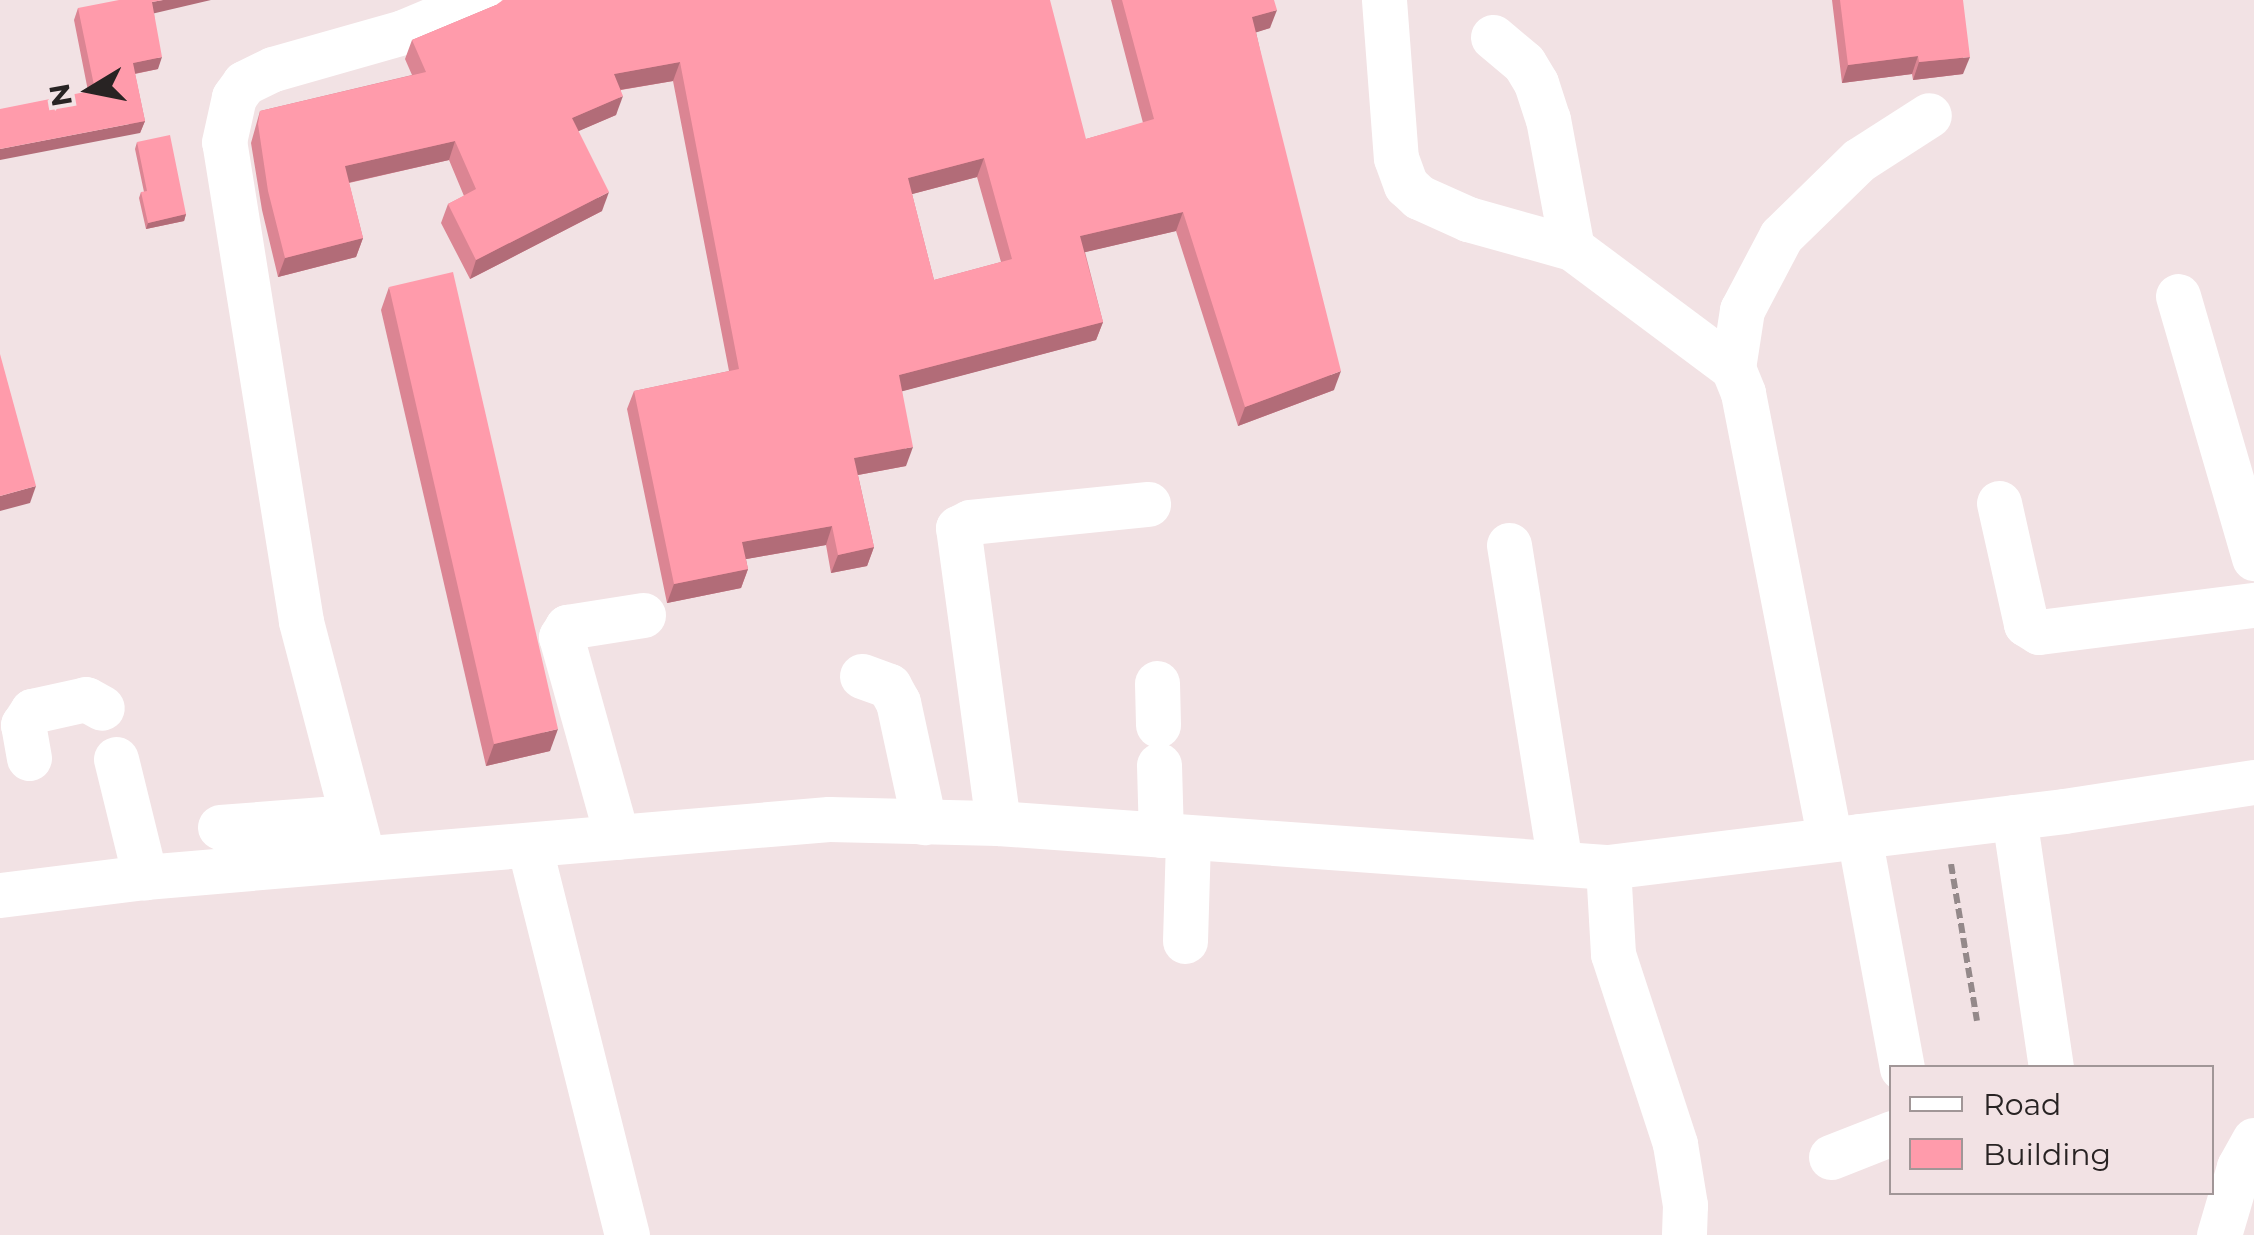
<!DOCTYPE html>
<style>
body{margin:0}
#map{position:relative;width:2254px;height:1235px;overflow:hidden;background:#f2e2e4;font-family:Montserrat,sans-serif}
div>[style]{position:absolute}
.path>*{height:6px;margin-top:-3px;transform-origin:0;background:repeating-linear-gradient(90deg,#94898a 0 10px,transparent 0 15px)}
.minor>*{height:45px;margin:-22.5px;padding:0 22.5px;transform-origin:22.5px;border-radius:22.5px;background:#fff}
.wall>*{inset:0;background:#db8593}
.shaded-wall>*{inset:0;background:#b26c78}
.building>*{inset:0;background:#ff9bab}
span{translate:-50% -50%;white-space:nowrap;text-align:center;line-height:1.15;-webkit-text-stroke:10px #f2e2e4;paint-order:stroke}
.legend{position:absolute;left:1889px;top:1065px;width:325px;height:130px;box-sizing:border-box;background:#f2e2e4;border:2px solid #a19697;margin:0;padding:12px 18px;list-style:none;font-size:30px;color:#282323}
.legend li{display:flex;align-items:center;gap:20px;height:50px}
.legend b{width:50px;border:2px solid #a19697}
.north{position:absolute;left:40px;top:40px;width:100px;height:100px;-webkit-text-stroke:8px #f2e2e4;paint-order:stroke;rotate:260deg;font-size:28px;font-weight:700;line-height:40px;text-align:center;color:#282323}
.north::after{content:'';display:block;margin:auto;width:35px;height:45px;background:#282323;clip-path:polygon(50% 0,100% 100%,50% 72%,0 100%)}
</style>
<div id="map">
<div class="path">
<div style="left:1951px;top:864px;width:159px;rotate:80.6deg"></div>
</div>
<div class="minor">
<div style="left:1384px;top:0;width:158px;rotate:85.7deg"></div>
<div style="left:1396px;top:158px;width:29px;rotate:70deg"></div>
<div style="left:1406px;top:185px;width:18px;rotate:43deg"></div>
<div style="left:1419px;top:197px;width:54px;rotate:24.2deg"></div>
<div style="left:1468px;top:219px;width:108px;rotate:15.6deg"></div>
<div style="left:1572px;top:248px;width:201px;rotate:36.7deg"></div>
<div style="left:1733px;top:368px;width:27px;rotate:68deg"></div>
<div style="left:1743px;top:393px;width:454px;rotate:79deg"></div>
<div style="left:1493px;top:37px;width:40px;rotate:40deg"></div>
<div style="left:1524px;top:63px;width:23px;rotate:59deg"></div>
<div style="left:1536px;top:83px;width:38px;rotate:72deg"></div>
<div style="left:1548px;top:119px;width:131px;rotate:79.5deg"></div>
<div style="left:2178px;top:296px;width:273px;rotate:73.8deg"></div>
<div style="left:1733px;top:368px;width:59px;rotate:-81.2deg"></div>
<div style="left:1742px;top:310px;width:84px;rotate:-62.2deg"></div>
<div style="left:1781px;top:236px;width:109px;rotate:-44.3deg"></div>
<div style="left:1859px;top:160px;width:83px;rotate:-32.7deg"></div>
<div style="left:1999px;top:503px;width:124px;rotate:77.4deg"></div>
<div style="left:2026px;top:624px;width:15px;rotate:32deg"></div>
<div style="left:2039px;top:632px;width:217px;rotate:-7.2deg"></div>
<div style="left:1509px;top:545px;width:322px;rotate:80.9deg"></div>
<div style="left:862px;top:676px;width:29px;rotate:20deg"></div>
<div style="left:889px;top:686px;width:18px;rotate:61deg"></div>
<div style="left:898px;top:702px;width:123px;rotate:77.8deg"></div>
<div style="left:1157px;top:683px;width:42px;rotate:88.6deg"></div>
<div style="left:29px;top:758px;width:34px;rotate:-100deg"></div>
<div style="left:23px;top:725px;width:17px;rotate:-57deg"></div>
<div style="left:32px;top:711px;width:55px;rotate:-12.5deg"></div>
<div style="left:86px;top:699px;width:18px;rotate:29deg"></div>
<div style="left:116px;top:759px;width:122px;rotate:76.2deg"></div>
<div style="left:1159px;top:765px;width:70px;rotate:88.4deg"></div>
<div style="left:2014px;top:817px;width:254px;rotate:81.6deg"></div>
<div style="left:998px;top:823px;width:298px;rotate:-97.7deg"></div>
<div style="left:958px;top:528px;width:13px;rotate:-27deg"></div>
<div style="left:970px;top:522px;width:179px;rotate:-5.8deg"></div>
<div style="left:220px;top:827px;width:130px;rotate:-4.4deg"></div>
<div style="left:1859px;top:836px;width:236px;rotate:79.5deg"></div>
<div style="left:617px;top:837px;width:208px;rotate:-105.6deg"></div>
<div style="left:561px;top:637px;width:12px;rotate:-59deg"></div>
<div style="left:567px;top:627px;width:77px;rotate:-9deg"></div>
<div style="left:529px;top:845px;width:402px;rotate:75.9deg"></div>
<div style="left:363px;top:858px;width:245px;rotate:-104.7deg"></div>
<div style="left:301px;top:621px;width:485px;rotate:-99.1deg"></div>
<div style="left:224px;top:142px;width:46px;rotate:-77.5deg"></div>
<div style="left:234px;top:97px;width:17px;rotate:-54deg"></div>
<div style="left:244px;top:83px;width:32px;rotate:-26deg"></div>
<div style="left:273px;top:69px;width:135px;rotate:-15.9deg"></div>
<div style="left:403px;top:32px;width:82px;rotate:-22.8deg"></div>
<div style="left:1608px;top:867px;width:87px;rotate:86.7deg"></div>
<div style="left:1613px;top:954px;width:200px;rotate:71.9deg"></div>
<div style="left:1675px;top:1144px;width:62px;rotate:80.7deg"></div>
<div style="left:1685px;top:1205px;width:30px;rotate:92deg"></div>
<div style="left:0;top:895px;width:146px;rotate:-7.1deg"></div>
<div style="left:145px;top:877px;width:686px;rotate:-4.85deg"></div>
<div style="left:829px;top:819px;width:169px;rotate:1.4deg"></div>
<div style="left:998px;top:823px;width:612px;rotate:4.13deg"></div>
<div style="left:1608px;top:867px;width:459px;rotate:-7deg"></div>
<div style="left:2064px;top:811px;width:192px;rotate:-8.7deg"></div>
<div style="left:1185px;top:941px;width:104px;rotate:-88.3deg"></div>
<div style="left:1831px;top:1157px;width:66px;rotate:-21.5deg"></div>
<div style="left:2219px;top:1235px;width:71px;rotate:-73.6deg"></div>
<div style="left:2239px;top:1167px;width:31px;rotate:-61deg"></div>
</div>
<div class="wall">
<div style="clip-path:polygon(evenodd,1111px 0,1274px 0,1270px 28px,1256px 32px,1334px 390px,1238px 426px,1176px 231px,1085px 252px,1103px 322px,1096px 340px,902px 391px,906px 466px,858px 475px,874px 547px,867px 566px,831px 573px,826px 545px,746px 559px,748px 569px,741px 588px,667px 603px,627px 409px,634px 391px,729px 371px,673px 81px,621px 90px,616px 115px,578px 131px,602px 211px,470px 279px,441px 223px,448px 204px,464px 196px,449px 160px,349px 183px,363px 238px,356px 257px,278px 277px,262px 210px,251px 143px,260px 111px,412px 75px,405px 59px,412px 40px,496px 5px,1086px 139px,1143px 123px,1111px 0,977px 177px,1001px 262px,934px 280px,912px 194px,977px 177px)"></div>
<div style="clip-path:polygon(1832px 0,1963px 0,1963px 74px,1913px 80px,1912px 74px,1842px 83px)"></div>
<div style="clip-path:polygon(78px 8px,154px 13px,158px 69px,135px 74px,145px 121px,140px 133px,88px 91px,74px 20px)"></div>
<div style="clip-path:polygon(137px 142px,186px 214px,184px 221px,146px 229px,139px 198px,141px 192px,144px 192px,135px 149px)"></div>
<div style="clip-path:polygon(389px 287px,550px 751px,486px 766px,381px 310px)"></div>
</div>
<div class="shaded-wall">
<div style="clip-path:polygon(163px 0,211px 0,147px 15px,152px 2px)"></div>
<div style="clip-path:polygon(1277px 10px,1270px 28px,1245px 36px,1252px 17px)"></div>
<div style="clip-path:polygon(1918px 56px,1912px 74px,1842px 83px,1848px 65px)"></div>
<div style="clip-path:polygon(162px 57px,158px 69px,128px 75px,133px 63px)"></div>
<div style="clip-path:polygon(1970px 57px,1963px 74px,1913px 80px,1919px 62px)"></div>
<div style="clip-path:polygon(680px 62px,673px 81px,607px 92px,614px 74px)"></div>
<div style="clip-path:polygon(623px 96px,616px 115px,565px 137px,572px 118px)"></div>
<div style="clip-path:polygon(145px 121px,140px 133px,0 160px,0 149px)"></div>
<div style="clip-path:polygon(455px 141px,449px 160px,338px 185px,345px 166px)"></div>
<div style="clip-path:polygon(984px 158px,977px 177px,901px 197px,908px 178px)"></div>
<div style="clip-path:polygon(609px 192px,602px 211px,470px 279px,476px 260px)"></div>
<div style="clip-path:polygon(1183px 212px,1176px 231px,1073px 255px,1080px 236px)"></div>
<div style="clip-path:polygon(186px 214px,184px 221px,146px 229px,148px 223px)"></div>
<div style="clip-path:polygon(363px 238px,356px 257px,278px 277px,285px 258px)"></div>
<div style="clip-path:polygon(1103px 322px,1096px 340px,892px 394px,899px 375px)"></div>
<div style="clip-path:polygon(1341px 371px,1334px 390px,1238px 426px,1245px 407px)"></div>
<div style="clip-path:polygon(913px 447px,906px 466px,847px 477px,854px 458px)"></div>
<div style="clip-path:polygon(36px 486px,30px 503px,0 511px,0 496px)"></div>
<div style="clip-path:polygon(832px 526px,826px 545px,735px 561px,742px 542px)"></div>
<div style="clip-path:polygon(874px 547px,867px 566px,831px 573px,838px 555px)"></div>
<div style="clip-path:polygon(748px 569px,741px 588px,667px 603px,674px 584px)"></div>
<div style="clip-path:polygon(558px 729px,550px 751px,486px 766px,494px 744px)"></div>
</div>
<div class="building">
<div style="clip-path:polygon(119px 0,163px 0,152px 2px,162px 57px,133px 63px,145px 121px,0 149px,0 109px,95px 90px,78px 8px)"></div>
<div style="clip-path:polygon(evenodd,503px 0,1050px 0,1086px 139px,1154px 119px,1122px 0,1274px 0,1277px 10px,1252px 17px,1341px 371px,1245px 407px,1183px 212px,1080px 236px,1103px 322px,899px 375px,913px 447px,854px 458px,874px 547px,838px 555px,832px 526px,742px 542px,748px 569px,674px 584px,634px 391px,739px 369px,680px 62px,614px 74px,623px 96px,572px 118px,609px 192px,476px 260px,448px 204px,476px 189px,455px 141px,345px 166px,363px 238px,285px 258px,268px 191px,258px 124px,260px 111px,426px 72px,412px 40px,496px 5px,503px 0,984px 158px,1012px 259px,934px 280px,908px 178px,984px 158px)"></div>
<div style="clip-path:polygon(1840px 0,1963px 0,1970px 57px,1919px 62px,1918px 56px,1848px 65px)"></div>
<div style="clip-path:polygon(170px 135px,186px 214px,148px 223px,141px 192px,147px 191px,137px 142px)"></div>
<div style="clip-path:polygon(453px 272px,558px 729px,494px 744px,389px 287px)"></div>
<div style="clip-path:polygon(0 354px,36px 486px,0 496px)"></div>
</div>
<ul class="legend">
<li><b style="height:12px;background:#fff"></b>Road</li>
<li><b style="height:28px;background:#ff9bab"></b>Building</li>
</ul>
<div class="north">N</div>
</div>
